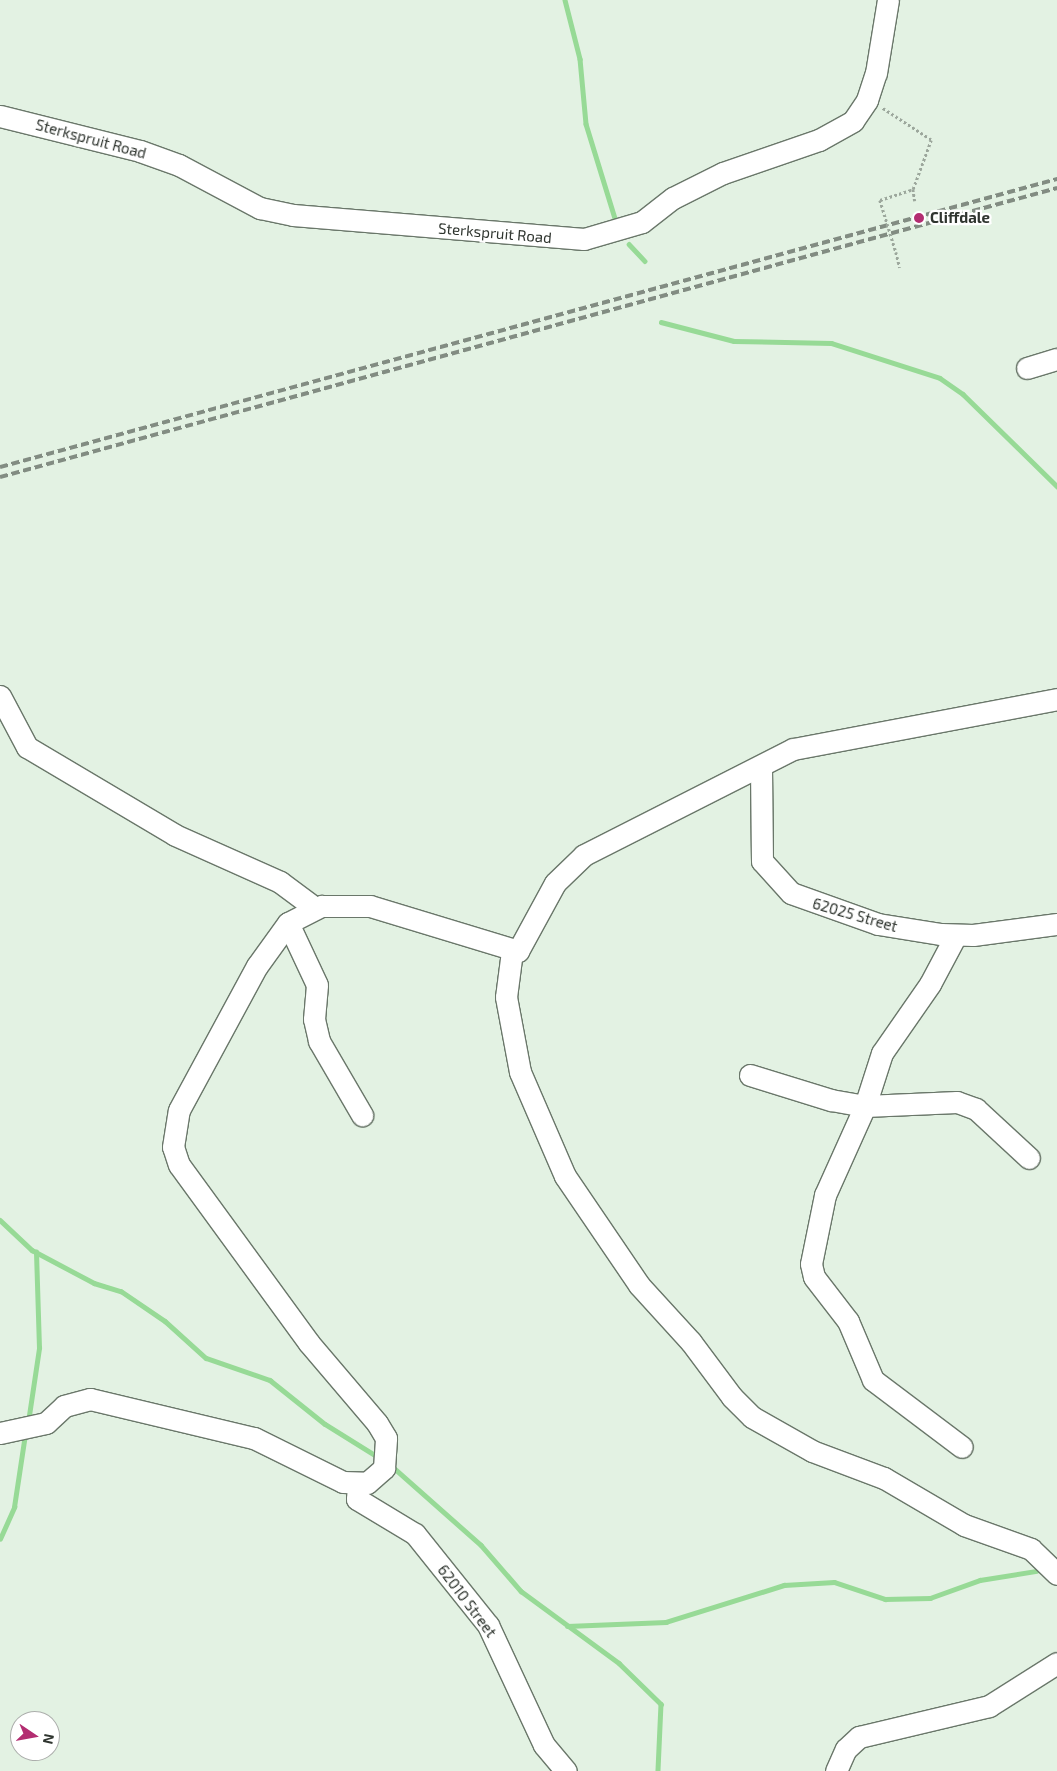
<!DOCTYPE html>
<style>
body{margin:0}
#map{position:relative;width:1057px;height:1771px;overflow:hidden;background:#e3f2e3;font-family:"Exo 2",sans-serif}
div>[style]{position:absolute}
.stream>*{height:4.5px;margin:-2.25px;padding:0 2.25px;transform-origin:2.25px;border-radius:2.25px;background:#97da96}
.path>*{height:2.5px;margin-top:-1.25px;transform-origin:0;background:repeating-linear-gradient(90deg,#9ca79c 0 2.5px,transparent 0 5px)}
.roads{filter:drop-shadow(1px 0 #6a776a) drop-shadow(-1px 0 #6a776a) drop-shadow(0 1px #6a776a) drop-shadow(0 -1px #6a776a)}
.minor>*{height:21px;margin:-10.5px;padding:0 10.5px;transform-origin:10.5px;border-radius:10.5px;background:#fff}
.rail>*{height:4px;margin-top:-2px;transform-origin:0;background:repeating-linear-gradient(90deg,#828c82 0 8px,transparent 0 12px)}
.path-bridge>*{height:2.5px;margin-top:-1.25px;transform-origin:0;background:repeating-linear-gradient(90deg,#9ca79c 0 2.5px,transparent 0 5px)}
.dots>*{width:14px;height:14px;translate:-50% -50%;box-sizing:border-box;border:2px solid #fff;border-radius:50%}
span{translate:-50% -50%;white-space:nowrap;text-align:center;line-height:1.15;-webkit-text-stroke:4.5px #fff;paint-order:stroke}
.street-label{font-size:15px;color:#2f352f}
.poi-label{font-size:15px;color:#2f352f;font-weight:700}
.left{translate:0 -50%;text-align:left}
.north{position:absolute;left:10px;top:1711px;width:50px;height:50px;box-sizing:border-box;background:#fff;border:1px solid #acaeac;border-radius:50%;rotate:102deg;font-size:14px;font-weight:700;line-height:20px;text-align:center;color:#2f352f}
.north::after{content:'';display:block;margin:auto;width:18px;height:22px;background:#b32d71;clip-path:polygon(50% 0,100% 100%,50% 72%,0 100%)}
</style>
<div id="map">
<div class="stream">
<div style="left:565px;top:0;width:61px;rotate:75.7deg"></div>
<div style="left:580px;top:59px;width:65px;rotate:84.7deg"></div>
<div style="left:586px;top:124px;width:98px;rotate:72.9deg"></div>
<div style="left:629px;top:244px;width:23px;rotate:47deg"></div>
<div style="left:661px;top:322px;width:75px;rotate:14.6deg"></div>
<div style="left:734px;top:341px;width:97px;rotate:1.2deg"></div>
<div style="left:831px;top:343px;width:114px;rotate:17.8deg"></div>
<div style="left:940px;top:378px;width:28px;rotate:35deg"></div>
<div style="left:963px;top:394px;width:132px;rotate:44.4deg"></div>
<div style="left:0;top:1220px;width:44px;rotate:43.2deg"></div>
<div style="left:32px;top:1250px;width:70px;rotate:28deg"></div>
<div style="left:94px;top:1283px;width:28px;rotate:17deg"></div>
<div style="left:121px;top:1291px;width:53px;rotate:34.3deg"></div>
<div style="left:165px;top:1321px;width:55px;rotate:42.1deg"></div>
<div style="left:206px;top:1358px;width:68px;rotate:19deg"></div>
<div style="left:270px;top:1380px;width:70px;rotate:38.7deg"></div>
<div style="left:325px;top:1424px;width:59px;rotate:31.8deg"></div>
<div style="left:28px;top:1422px;width:75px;rotate:-81.5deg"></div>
<div style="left:39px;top:1348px;width:96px;rotate:-91.8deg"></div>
<div style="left:394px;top:1468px;width:116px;rotate:41.5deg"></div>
<div style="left:481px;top:1545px;width:61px;rotate:49deg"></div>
<div style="left:521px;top:1591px;width:122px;rotate:36.3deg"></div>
<div style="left:619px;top:1663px;width:59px;rotate:44.3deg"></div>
<div style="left:661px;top:1704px;width:67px;rotate:92.6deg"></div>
<div style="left:0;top:1539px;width:35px;rotate:-66deg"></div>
<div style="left:14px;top:1507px;width:74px;rotate:-81.4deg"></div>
<div style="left:567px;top:1626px;width:99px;rotate:-2.3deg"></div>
<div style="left:666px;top:1622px;width:124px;rotate:-17.4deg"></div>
<div style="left:784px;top:1585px;width:50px;rotate:-3.4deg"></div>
<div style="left:834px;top:1582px;width:54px;rotate:18.4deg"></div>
<div style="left:885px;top:1599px;width:45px;rotate:-1.3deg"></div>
<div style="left:930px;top:1598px;width:53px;rotate:-19.8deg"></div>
<div style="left:980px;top:1580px;width:57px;rotate:-9.1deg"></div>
</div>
<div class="path">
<div style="left:913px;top:189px;width:12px;rotate:81deg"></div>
<div style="left:880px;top:200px;width:35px;rotate:-18deg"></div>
<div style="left:913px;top:189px;width:52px;rotate:-69.8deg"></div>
<div style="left:931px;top:140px;width:59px;rotate:-146.9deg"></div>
<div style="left:896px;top:252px;width:16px;rotate:76deg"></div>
</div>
<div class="roads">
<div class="minor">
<div style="left:0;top:116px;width:144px;rotate:14deg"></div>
<div style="left:140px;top:151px;width:41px;rotate:19.7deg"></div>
<div style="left:179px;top:165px;width:92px;rotate:28deg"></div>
<div style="left:260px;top:208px;width:34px;rotate:12deg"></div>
<div style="left:293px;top:215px;width:292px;rotate:4.7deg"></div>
<div style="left:584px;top:239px;width:60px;rotate:-16.3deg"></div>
<div style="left:642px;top:222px;width:39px;rotate:-38deg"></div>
<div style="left:673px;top:198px;width:56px;rotate:-26.6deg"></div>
<div style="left:723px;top:173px;width:102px;rotate:-19deg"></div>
<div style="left:819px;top:140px;width:39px;rotate:-29deg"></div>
<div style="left:853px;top:121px;width:25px;rotate:-56deg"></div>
<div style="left:867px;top:100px;width:28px;rotate:-72deg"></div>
<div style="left:876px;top:73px;width:74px;rotate:-80.7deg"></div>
<div style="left:1027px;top:368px;width:31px;rotate:-17deg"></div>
<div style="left:0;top:696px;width:58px;rotate:62.1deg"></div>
<div style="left:27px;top:747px;width:172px;rotate:30.7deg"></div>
<div style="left:175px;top:835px;width:115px;rotate:24.1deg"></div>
<div style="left:280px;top:882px;width:44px;rotate:36.6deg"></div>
<div style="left:761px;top:767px;width:94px;rotate:89.4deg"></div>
<div style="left:762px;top:861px;width:43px;rotate:47.8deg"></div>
<div style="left:791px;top:893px;width:92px;rotate:19.6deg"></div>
<div style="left:878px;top:924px;width:64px;rotate:9deg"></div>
<div style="left:941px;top:934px;width:32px;rotate:2deg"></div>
<div style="left:973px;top:935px;width:85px;rotate:-7.5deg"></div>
<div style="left:288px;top:923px;width:68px;rotate:64.9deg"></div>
<div style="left:317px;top:985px;width:34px;rotate:95deg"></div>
<div style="left:314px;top:1019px;width:23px;rotate:77deg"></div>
<div style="left:319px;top:1041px;width:86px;rotate:59.8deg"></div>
<div style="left:956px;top:935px;width:55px;rotate:118deg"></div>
<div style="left:930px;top:984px;width:84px;rotate:124.8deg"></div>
<div style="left:882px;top:1053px;width:56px;rotate:107.8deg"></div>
<div style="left:865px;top:1106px;width:98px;rotate:114.2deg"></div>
<div style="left:825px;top:1195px;width:70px;rotate:101.5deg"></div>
<div style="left:811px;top:1264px;width:13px;rotate:77deg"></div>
<div style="left:814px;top:1277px;width:56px;rotate:52.3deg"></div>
<div style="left:848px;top:1321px;width:64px;rotate:67deg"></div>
<div style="left:873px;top:1380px;width:111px;rotate:37deg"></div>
<div style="left:512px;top:951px;width:46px;rotate:97.4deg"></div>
<div style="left:506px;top:997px;width:76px;rotate:79.4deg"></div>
<div style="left:520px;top:1072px;width:113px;rotate:66.6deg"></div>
<div style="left:565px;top:1176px;width:132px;rotate:55.8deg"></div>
<div style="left:639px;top:1285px;width:77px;rotate:47.6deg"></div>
<div style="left:691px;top:1342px;width:69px;rotate:53.3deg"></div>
<div style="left:732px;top:1397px;width:28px;rotate:45deg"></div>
<div style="left:752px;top:1417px;width:69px;rotate:29.5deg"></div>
<div style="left:812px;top:1451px;width:77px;rotate:20.6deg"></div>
<div style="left:884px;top:1478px;width:93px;rotate:30.4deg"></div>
<div style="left:964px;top:1525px;width:71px;rotate:19.7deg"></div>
<div style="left:1031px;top:1549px;width:36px;rotate:44deg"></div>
<div style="left:750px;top:1075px;width:85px;rotate:17.2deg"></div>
<div style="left:831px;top:1100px;width:35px;rotate:10deg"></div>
<div style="left:865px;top:1106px;width:92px;rotate:-2.5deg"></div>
<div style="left:957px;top:1102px;width:20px;rotate:20deg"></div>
<div style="left:976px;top:1109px;width:72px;rotate:42.8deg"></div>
<div style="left:0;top:1433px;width:47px;rotate:-12.3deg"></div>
<div style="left:46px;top:1423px;width:25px;rotate:-43deg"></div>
<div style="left:64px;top:1406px;width:27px;rotate:-15deg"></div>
<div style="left:90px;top:1399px;width:169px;rotate:13.4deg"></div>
<div style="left:254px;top:1438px;width:99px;rotate:26.3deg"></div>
<div style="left:343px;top:1482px;width:24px;rotate:2deg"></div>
<div style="left:367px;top:1483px;width:23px;rotate:-41deg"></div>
<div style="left:384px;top:1468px;width:30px;rotate:-86deg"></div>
<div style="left:386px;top:1438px;width:17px;rotate:-121deg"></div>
<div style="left:377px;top:1423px;width:105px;rotate:-130.4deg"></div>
<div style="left:309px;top:1343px;width:220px;rotate:-126.1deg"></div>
<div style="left:179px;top:1165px;width:19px;rotate:-108deg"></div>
<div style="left:173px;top:1147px;width:37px;rotate:-81deg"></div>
<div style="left:179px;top:1110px;width:164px;rotate:-61.6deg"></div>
<div style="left:257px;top:966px;width:53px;rotate:-54.2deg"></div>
<div style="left:288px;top:923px;width:38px;rotate:-27deg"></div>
<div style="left:322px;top:906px;width:48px"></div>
<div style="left:370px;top:906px;width:155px;rotate:16.9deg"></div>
<div style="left:518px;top:951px;width:77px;rotate:-61.4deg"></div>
<div style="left:555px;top:883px;width:40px;rotate:-44deg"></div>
<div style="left:584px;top:855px;width:234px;rotate:-26.9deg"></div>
<div style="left:793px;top:749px;width:269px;rotate:-10.7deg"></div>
<div style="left:358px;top:1485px;width:14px;rotate:94deg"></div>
<div style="left:357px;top:1499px;width:68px;rotate:31.1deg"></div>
<div style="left:415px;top:1534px;width:117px;rotate:51.3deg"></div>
<div style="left:488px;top:1625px;width:132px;rotate:65deg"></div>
<div style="left:544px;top:1745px;width:34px;rotate:50deg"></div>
<div style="left:836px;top:1771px;width:24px;rotate:-66deg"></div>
<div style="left:846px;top:1749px;width:18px;rotate:-43deg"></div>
<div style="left:859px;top:1737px;width:134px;rotate:-13.4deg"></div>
<div style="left:989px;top:1706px;width:80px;rotate:-32.3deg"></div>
</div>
</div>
<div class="rail">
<div style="left:0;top:467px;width:1096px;rotate:-15.24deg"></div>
<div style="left:0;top:477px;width:1096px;rotate:-15.29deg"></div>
</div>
<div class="path-bridge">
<div style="left:880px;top:200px;width:54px;rotate:72.9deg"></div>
</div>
<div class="dots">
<div style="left:919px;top:218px;background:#b32d71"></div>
</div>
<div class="street-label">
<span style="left:91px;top:139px;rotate:15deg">Sterkspruit Road</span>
<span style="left:495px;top:233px;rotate:5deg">Sterkspruit Road</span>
<span style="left:855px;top:915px;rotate:16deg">62025 Street</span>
<span style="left:467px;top:1601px;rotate:53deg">62010 Street</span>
</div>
<div class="poi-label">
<span class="left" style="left:930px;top:218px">Cliffdale</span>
</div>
<div class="north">N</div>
</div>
